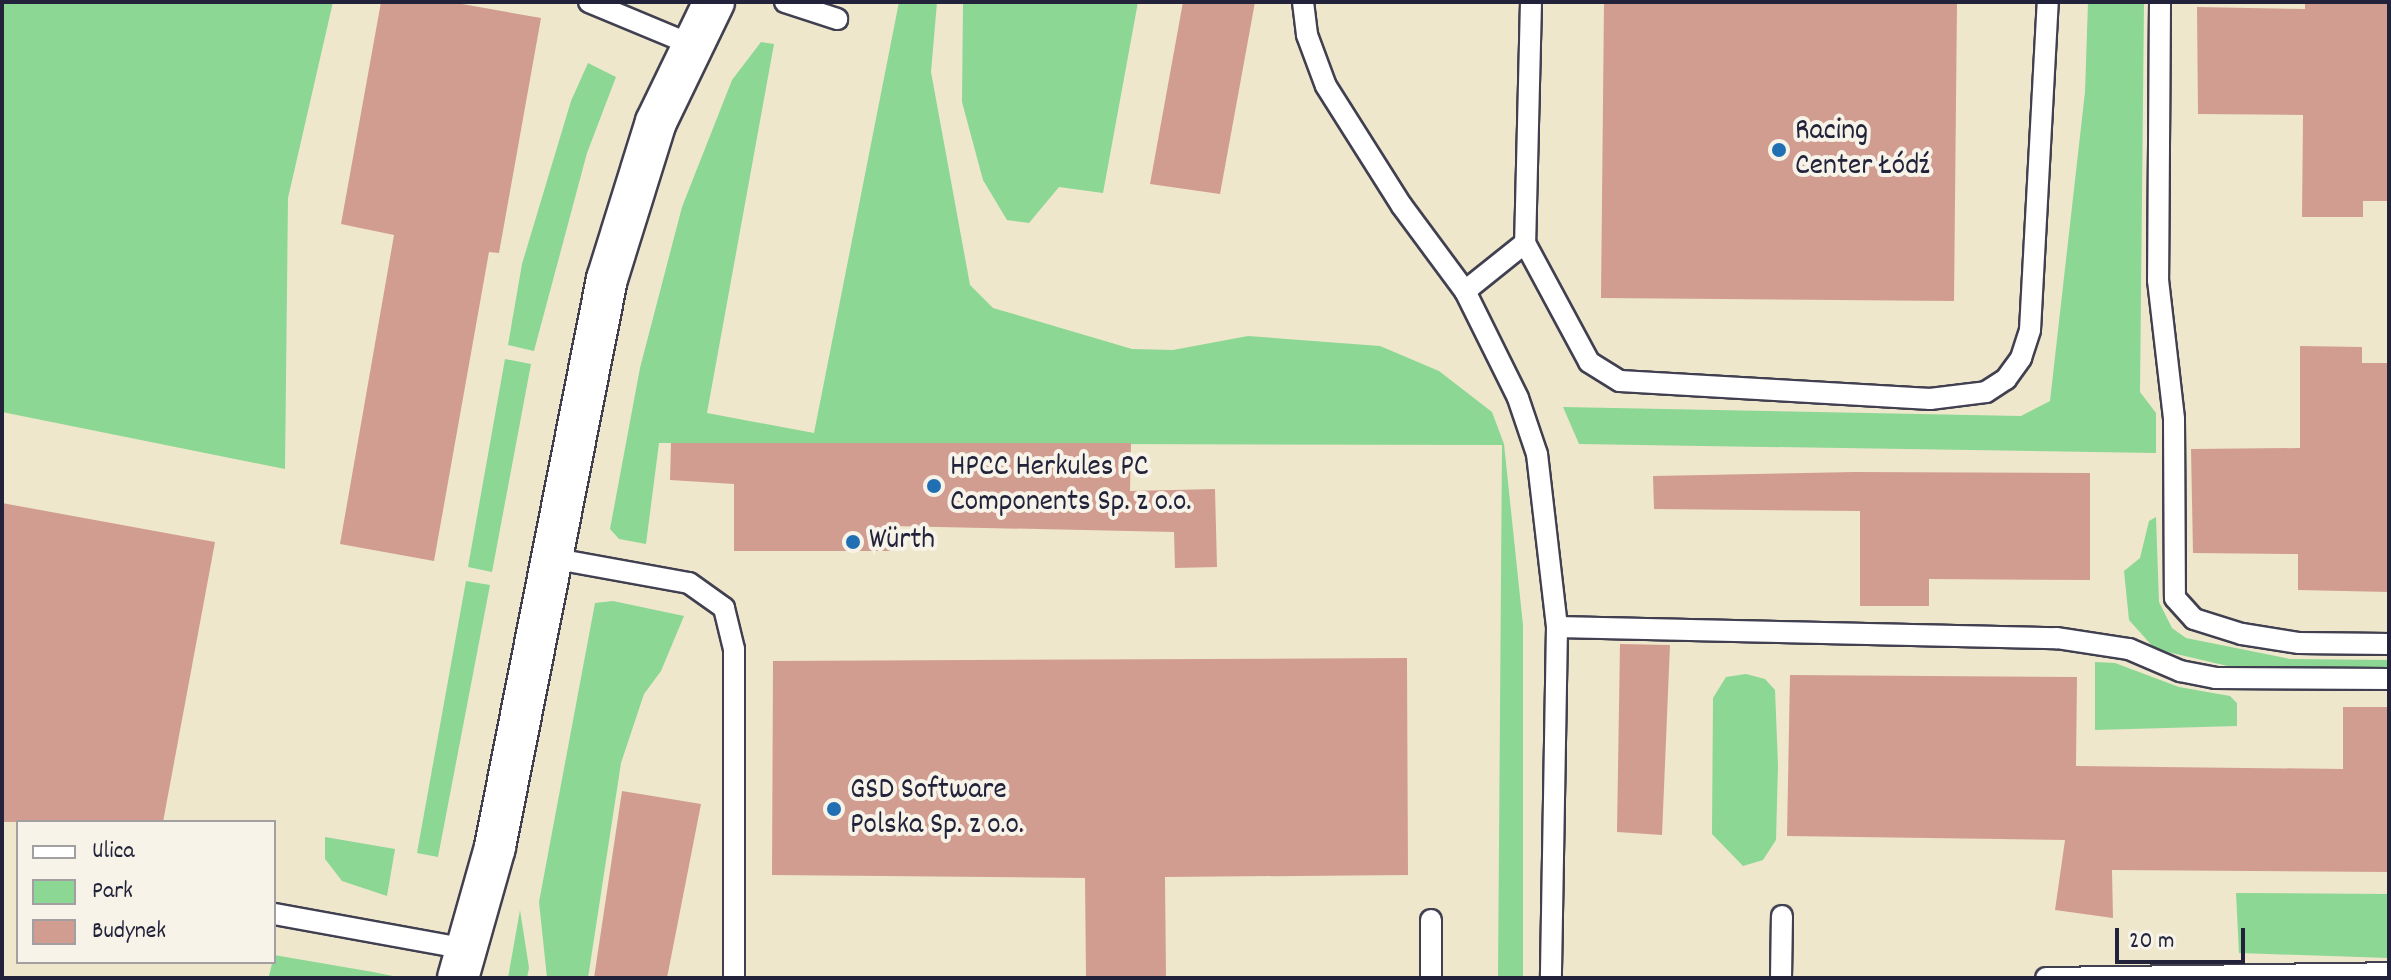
<!DOCTYPE html>
<meta charset="utf-8">
<style>
body{margin:0}
#map{position:relative;width:2391px;height:980px;overflow:hidden;background:#eee7cc;font-family:Dekko,sans-serif}
div>[style]{position:absolute}
.green>*{inset:0;background:#8cd794}
.building>*{inset:0;background:#d29d91}
.roads{filter:drop-shadow(2px 0 #414051) drop-shadow(-2px 0 #414051) drop-shadow(0 2px #414051) drop-shadow(0 -2px #414051)}
.lane>*{height:20px;margin:-10px;padding:0 10px;transform-origin:10px;border-radius:10px;background:#fff}
.street>*{height:40px;margin:-20px;padding:0 20px;transform-origin:20px;border-radius:20px;background:#fff}
.dots>*{width:22px;height:22px;translate:-50% -50%;box-sizing:border-box;border:4px solid #f7f3e8;border-radius:50%}
span{translate:-50% -50%;white-space:nowrap;text-align:center;line-height:1.15;-webkit-text-stroke:8px #f7f3e8;paint-order:stroke}
.poi-label{font-size:30px;color:#22223b}
.left{translate:0 -50%;text-align:left}
.frame{position:absolute;inset:0;border:4px solid #22223b;pointer-events:none}
.legend{position:absolute;left:16px;top:820px;width:260px;height:144px;box-sizing:border-box;background:#f7f3e8;border:2px solid #a29fa3;margin:0;padding:10px 14px;list-style:none;font-size:24px;color:#22223b}
.legend li{display:flex;align-items:center;gap:16px;height:40px}
.legend b{width:40px;border:2px solid #a29fa3}
.scale{position:absolute;left:2115px;top:928px;width:130px;height:36px;box-sizing:border-box;border:4px solid #22223b;border-top:0;padding-left:10px;font-size:24px;line-height:28px;white-space:nowrap;color:#22223b;-webkit-text-stroke:6px #f7f3e8;paint-order:stroke}
</style>
<div id="map">
<div class="green">
<div style="clip-path:polygon(2px 2px,333px 2px,288px 198px,285px 469px,2px 412px)"></div>
<div style="clip-path:polygon(899px 2px,937px 2px,931px 72px,970px 285px,993px 308px,1132px 349px,1173px 350px,1248px 336px,1380px 346px,1439px 371px,1492px 412px,1504px 444px,1523px 625px,1523px 978px,1498px 978px,1502px 445px,659px 443px,646px 544px,619px 539px,610px 529px,640px 368px,682px 207px,732px 80px,761px 42px,774px 44px,707px 413px,814px 433px)"></div>
<div style="clip-path:polygon(963px 2px,1138px 2px,1103px 193px,1059px 187px,1029px 223px,1007px 220px,983px 180px,962px 102px)"></div>
<div style="clip-path:polygon(2088px 2px,2144px 2px,2140px 392px,2156px 413px,2156px 453px,1579px 444px,1563px 407px,2021px 416px,2050px 401px,2085px 92px)"></div>
<div style="clip-path:polygon(588px 63px,616px 77px,587px 153px,534px 351px,508px 345px,522px 264px,571px 101px)"></div>
<div style="clip-path:polygon(505px 359px,531px 364px,492px 572px,468px 567px)"></div>
<div style="clip-path:polygon(2156px 517px,2159px 602px,2172px 628px,2186px 638px,2290px 659px,2389px 660px,2389px 667px,2232px 667px,2155px 649px,2129px 620px,2124px 571px,2140px 558px,2149px 521px)"></div>
<div style="clip-path:polygon(466px 581px,490px 585px,438px 857px,417px 853px)"></div>
<div style="clip-path:polygon(613px 601px,684px 616px,661px 671px,644px 694px,621px 763px,588px 978px,547px 978px,539px 902px,595px 603px)"></div>
<div style="clip-path:polygon(2095px 662px,2115px 663px,2179px 687px,2230px 696px,2237px 703px,2237px 726px,2095px 730px)"></div>
<div style="clip-path:polygon(1746px 674px,1765px 679px,1775px 690px,1778px 765px,1776px 840px,1763px 860px,1743px 866px,1712px 834px,1713px 698px,1726px 677px)"></div>
<div style="clip-path:polygon(325px 837px,395px 849px,387px 896px,342px 881px,325px 859px)"></div>
<div style="clip-path:polygon(2236px 893px,2389px 894px,2389px 958px,2239px 953px)"></div>
<div style="clip-path:polygon(520px 910px,529px 968px,527px 978px,508px 978px)"></div>
<div style="clip-path:polygon(274px 955px,373px 972px,403px 978px,269px 976px)"></div>
</div>
<div class="building">
<div style="clip-path:polygon(381px 2px,451px 2px,541px 18px,499px 253px,489px 252px,434px 561px,340px 544px,394px 235px,341px 224px)"></div>
<div style="clip-path:polygon(1183px 2px,1255px 2px,1220px 194px,1150px 184px)"></div>
<div style="clip-path:polygon(1604px 2px,1957px 2px,1954px 301px,1601px 298px)"></div>
<div style="clip-path:polygon(2305px 2px,2389px 2px,2389px 201px,2363px 201px,2363px 217px,2302px 217px,2303px 115px,2198px 114px,2197px 7px,2305px 9px)"></div>
<div style="clip-path:polygon(2300px 346px,2362px 347px,2362px 363px,2389px 363px,2389px 592px,2298px 590px,2298px 554px,2193px 553px,2191px 449px,2300px 448px)"></div>
<div style="clip-path:polygon(671px 443px,1131px 443px,1130px 491px,1215px 489px,1217px 567px,1175px 568px,1174px 532px,894px 526px,894px 551px,734px 551px,734px 484px,670px 480px)"></div>
<div style="clip-path:polygon(1854px 472px,2090px 473px,2090px 580px,1929px 579px,1929px 606px,1860px 606px,1860px 511px,1654px 509px,1653px 476px)"></div>
<div style="clip-path:polygon(2px 503px,215px 542px,163px 822px,2px 822px)"></div>
<div style="clip-path:polygon(1620px 644px,1670px 645px,1662px 835px,1617px 832px)"></div>
<div style="clip-path:polygon(1407px 658px,1408px 875px,1165px 877px,1166px 978px,1086px 978px,1085px 878px,772px 875px,773px 661px)"></div>
<div style="clip-path:polygon(1790px 675px,2077px 677px,2076px 766px,2343px 769px,2343px 707px,2389px 707px,2389px 872px,2112px 870px,2113px 918px,2055px 910px,2065px 840px,1787px 836px)"></div>
<div style="clip-path:polygon(622px 791px,701px 804px,667px 978px,594px 978px)"></div>
</div>
<div class="roads">
<div class="lane">
<div style="left:589px;top:2px;width:109px;rotate:22.6deg"></div>
<div style="left:785px;top:2px;width:55px;rotate:18.1deg"></div>
<div style="left:1303px;top:2px;width:33px;rotate:83deg"></div>
<div style="left:1307px;top:35px;width:54px;rotate:69.6deg"></div>
<div style="left:1326px;top:86px;width:142px;rotate:57.7deg"></div>
<div style="left:1402px;top:206px;width:106px;rotate:53.5deg"></div>
<div style="left:1531px;top:2px;width:241px;rotate:91.4deg"></div>
<div style="left:1525px;top:243px;width:135px;rotate:61.7deg"></div>
<div style="left:1589px;top:362px;width:36px;rotate:32deg"></div>
<div style="left:1620px;top:381px;width:311px;rotate:3.3deg"></div>
<div style="left:1930px;top:399px;width:56px;rotate:-7.1deg"></div>
<div style="left:1986px;top:392px;width:24px;rotate:-33deg"></div>
<div style="left:2006px;top:379px;width:26px;rotate:-54deg"></div>
<div style="left:2021px;top:358px;width:29px;rotate:-72deg"></div>
<div style="left:2030px;top:330px;width:328px;rotate:-86.9deg"></div>
<div style="left:2160px;top:2px;width:278px;rotate:90.4deg"></div>
<div style="left:2158px;top:280px;width:140px;rotate:83.4deg"></div>
<div style="left:2174px;top:419px;width:179px;rotate:89.7deg"></div>
<div style="left:2175px;top:598px;width:28px;rotate:48deg"></div>
<div style="left:2194px;top:619px;width:50px;rotate:17.4deg"></div>
<div style="left:2242px;top:634px;width:58px;rotate:9deg"></div>
<div style="left:2299px;top:643px;width:90px;rotate:0.6deg"></div>
<div style="left:1525px;top:243px;width:77px;rotate:141.3deg"></div>
<div style="left:1465px;top:291px;width:119px;rotate:63.6deg"></div>
<div style="left:1518px;top:398px;width:59px;rotate:71.3deg"></div>
<div style="left:1537px;top:454px;width:174px;rotate:83.4deg"></div>
<div style="left:1557px;top:627px;width:351px;rotate:91deg"></div>
<div style="left:551px;top:558px;width:140px;rotate:10.3deg"></div>
<div style="left:689px;top:583px;width:43px;rotate:35.5deg"></div>
<div style="left:724px;top:608px;width:42px;rotate:76.3deg"></div>
<div style="left:734px;top:649px;width:329px;rotate:90deg"></div>
<div style="left:1557px;top:627px;width:499px;rotate:1.3deg"></div>
<div style="left:2056px;top:638px;width:74px;rotate:8.6deg"></div>
<div style="left:2129px;top:649px;width:56px;rotate:23.3deg"></div>
<div style="left:2180px;top:671px;width:36px;rotate:11deg"></div>
<div style="left:2215px;top:678px;width:174px;rotate:0.3deg"></div>
<div style="left:274px;top:914px;width:195px;rotate:10.3deg"></div>
<div style="left:1431px;top:978px;width:58px;rotate:-90deg"></div>
<div style="left:1781px;top:978px;width:62px;rotate:-89.1deg"></div>
<div style="left:2046px;top:978px;width:343px;rotate:-0.8deg"></div>
</div>
<div class="street">
<div style="left:458px;top:978px;width:136px;rotate:-74.2deg"></div>
<div style="left:495px;top:847px;width:579px;rotate:-78.85deg"></div>
<div style="left:607px;top:279px;width:164px;rotate:-72.7deg"></div>
<div style="left:656px;top:122px;width:133px;rotate:-64.2deg"></div>
</div>
</div>
<div class="dots">
<div style="left:1779px;top:150px;background:#1f6fb2"></div>
<div style="left:934px;top:486px;background:#1f6fb2"></div>
<div style="left:853px;top:542px;background:#1f6fb2"></div>
<div style="left:834px;top:809px;background:#1f6fb2"></div>
</div>
<div class="poi-label">
<span class="left" style="left:1795px;top:150px">Racing<br>Center Łódź</span>
<span class="left" style="left:950px;top:486px">HPCC Herkules PC<br>Components Sp. z o.o.</span>
<span class="left" style="left:869px;top:542px">Würth</span>
<span class="left" style="left:850px;top:809px">GSD Software<br>Polska Sp. z o.o.</span>
</div>
<div class="frame"></div>
<ul class="legend">
<li><b style="height:10px;background:#fff"></b>Ulica</li>
<li><b style="height:22px;background:#8cd794"></b>Park</li>
<li><b style="height:22px;background:#d29d91"></b>Budynek</li>
</ul>
<div class="scale">20 m</div>
</div>
